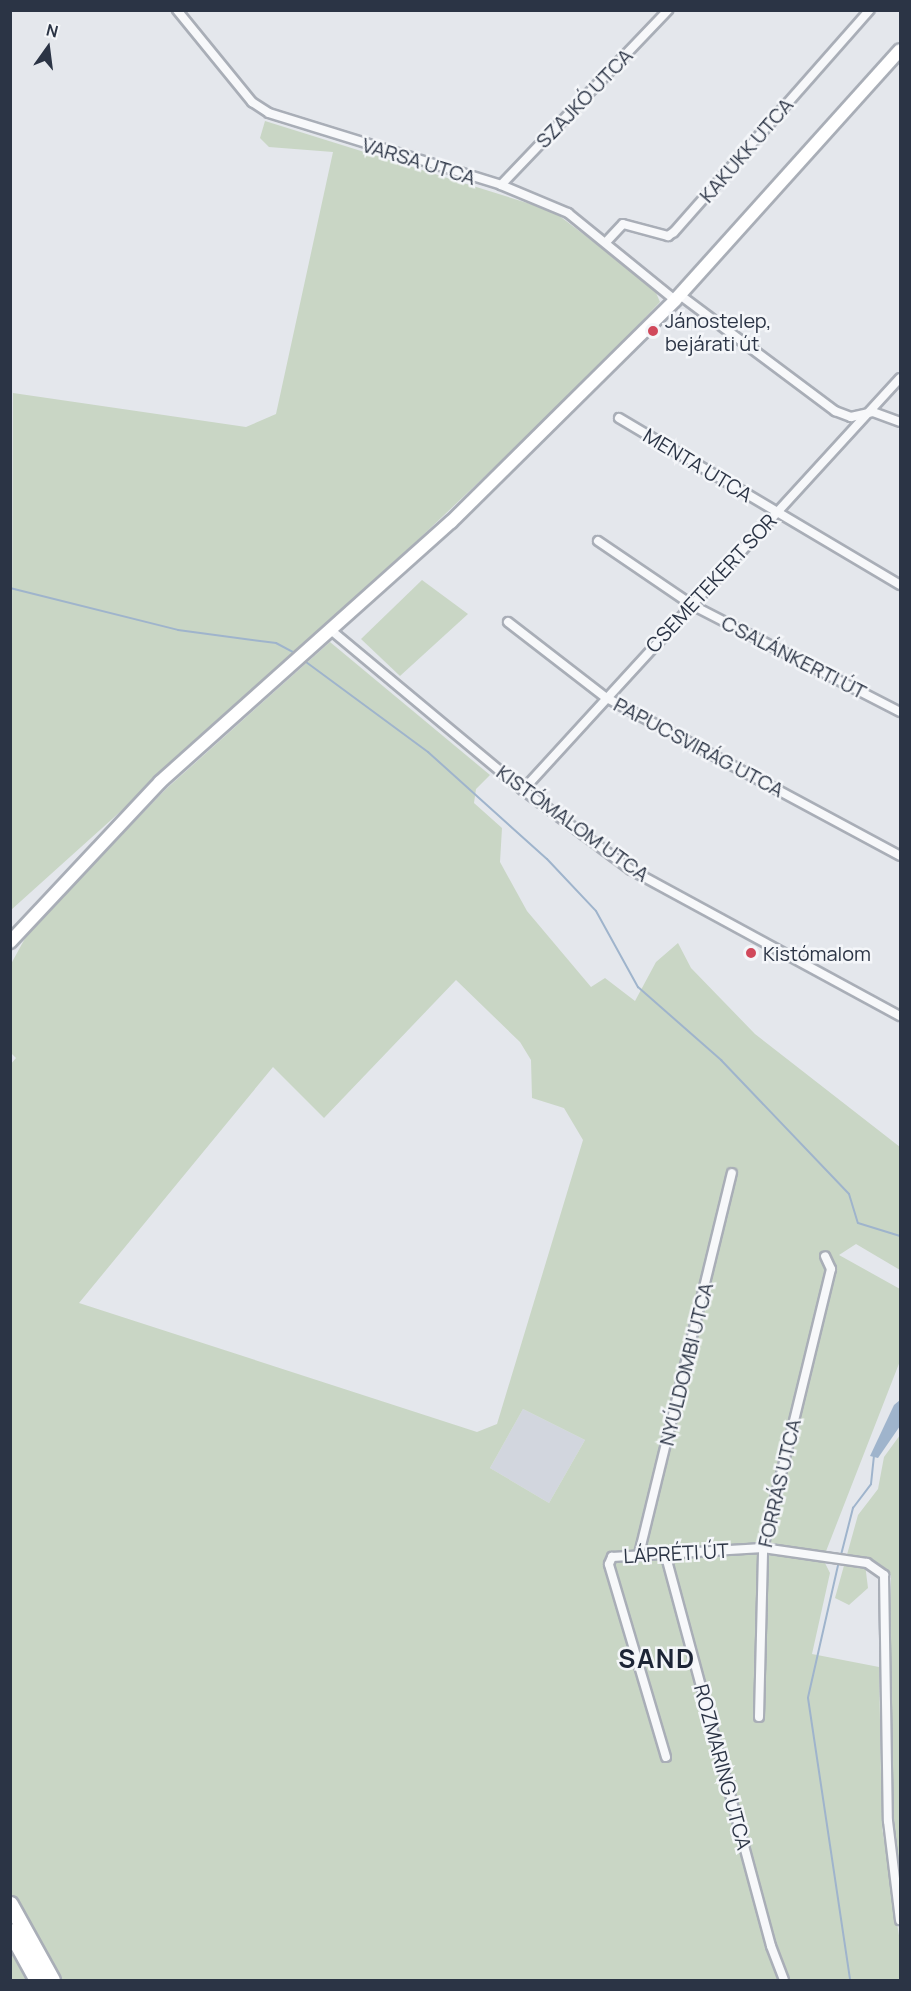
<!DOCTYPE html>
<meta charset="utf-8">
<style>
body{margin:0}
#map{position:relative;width:911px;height:1991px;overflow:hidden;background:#e4e7ec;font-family:Manrope,sans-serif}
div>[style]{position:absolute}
.built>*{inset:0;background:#d2d6de}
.green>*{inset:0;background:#c9d6c5}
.water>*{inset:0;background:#9fb4cc}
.stream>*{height:2px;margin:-1px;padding:0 1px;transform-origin:1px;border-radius:1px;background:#9fb4cc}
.roads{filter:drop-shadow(2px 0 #a9aeb7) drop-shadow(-2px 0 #a9aeb7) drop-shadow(0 2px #a9aeb7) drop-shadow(0 -2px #a9aeb7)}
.street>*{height:8px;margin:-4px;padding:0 4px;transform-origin:4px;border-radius:4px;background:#f7f8fa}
.secondary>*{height:12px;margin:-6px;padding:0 6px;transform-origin:6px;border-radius:6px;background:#fff}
.highway>*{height:15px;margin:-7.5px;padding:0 7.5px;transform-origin:7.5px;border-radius:7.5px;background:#fff}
.dots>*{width:16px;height:16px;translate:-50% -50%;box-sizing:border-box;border:3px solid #f4f6f9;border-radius:50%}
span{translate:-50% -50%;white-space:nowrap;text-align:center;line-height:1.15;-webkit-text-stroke:5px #f4f6f9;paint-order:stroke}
.street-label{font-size:20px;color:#2b3445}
.poi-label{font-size:20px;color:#2b3445}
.left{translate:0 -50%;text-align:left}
.district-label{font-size:26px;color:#1d2536;font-weight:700;letter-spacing:1.5px}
.frame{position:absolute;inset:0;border:12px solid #2b3445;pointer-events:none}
.north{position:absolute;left:18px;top:18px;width:60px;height:60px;-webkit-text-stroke:4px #f4f6f9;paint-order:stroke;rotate:14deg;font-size:16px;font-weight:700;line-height:24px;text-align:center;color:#2b3445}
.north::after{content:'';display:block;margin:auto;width:21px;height:27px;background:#2b3445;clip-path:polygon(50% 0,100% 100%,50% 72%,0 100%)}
</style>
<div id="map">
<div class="built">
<div style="clip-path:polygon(523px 1409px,585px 1440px,549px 1503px,490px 1468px)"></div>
</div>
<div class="green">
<div style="clip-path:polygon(265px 121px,553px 211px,654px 288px,660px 302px,582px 384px,340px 614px,11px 910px,13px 393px,246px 427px,276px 414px,333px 152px,269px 147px,260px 138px)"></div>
<div style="clip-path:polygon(422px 580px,468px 614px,400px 676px,361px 639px)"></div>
<div style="clip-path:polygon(evenodd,330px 642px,490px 775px,476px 789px,474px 803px,502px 828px,500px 862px,527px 911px,591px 987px,605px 978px,635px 1001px,656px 962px,678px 943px,691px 968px,755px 1034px,900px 1147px,900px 1270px,856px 1244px,839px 1255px,900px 1289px,900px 1361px,823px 1559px,830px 1573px,812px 1654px,879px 1667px,882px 1827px,900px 1942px,900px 1980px,11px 1980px,10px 1065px,16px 1058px,11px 1053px,11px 964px,29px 931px,166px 789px,330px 642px,456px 980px,520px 1042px,531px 1060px,532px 1098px,564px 1108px,583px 1140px,497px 1424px,477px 1432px,79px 1303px,273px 1067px,324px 1118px,456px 980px,330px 642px,523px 1409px,585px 1440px,549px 1503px,490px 1468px,523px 1409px)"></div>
<div style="clip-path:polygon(900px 1435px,900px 1890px,889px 1760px,891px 1575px,864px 1556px,868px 1588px,849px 1605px,835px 1598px,858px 1515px,878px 1489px,884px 1457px)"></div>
</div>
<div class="water">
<div style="clip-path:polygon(900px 1400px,900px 1426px,878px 1458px,870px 1456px,894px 1405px)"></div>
</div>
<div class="stream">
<div style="left:10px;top:588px;width:173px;rotate:14deg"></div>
<div style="left:178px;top:630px;width:99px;rotate:7.6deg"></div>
<div style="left:276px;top:643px;width:21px;rotate:28deg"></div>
<div style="left:306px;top:662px;width:152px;rotate:36.4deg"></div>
<div style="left:428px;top:752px;width:160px;rotate:42deg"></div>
<div style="left:547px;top:859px;width:71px;rotate:46.7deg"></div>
<div style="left:596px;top:911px;width:87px;rotate:61.1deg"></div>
<div style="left:638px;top:987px;width:111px;rotate:41.3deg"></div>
<div style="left:721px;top:1060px;width:185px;rotate:46.3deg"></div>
<div style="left:849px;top:1194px;width:30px;rotate:73deg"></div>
<div style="left:858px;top:1223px;width:44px;rotate:17.2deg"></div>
<div style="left:841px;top:1555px;width:49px;rotate:-75.7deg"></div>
<div style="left:853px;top:1508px;width:30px;rotate:-53deg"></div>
<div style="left:871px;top:1484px;width:28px;rotate:-84deg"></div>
<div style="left:839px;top:1561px;width:140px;rotate:102.8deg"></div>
<div style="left:808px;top:1698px;width:285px;rotate:81.5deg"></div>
</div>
<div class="roads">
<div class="street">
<div style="left:177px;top:10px;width:119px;rotate:50.8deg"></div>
<div style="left:252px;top:102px;width:20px;rotate:33deg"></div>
<div style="left:269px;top:113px;width:243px;rotate:17.2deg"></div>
<div style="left:501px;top:185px;width:73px;rotate:22.7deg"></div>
<div style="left:568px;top:213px;width:138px;rotate:39.1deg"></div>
<div style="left:501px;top:185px;width:242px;rotate:-46.3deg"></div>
<div style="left:607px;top:241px;width:23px;rotate:-47deg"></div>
<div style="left:623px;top:224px;width:47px;rotate:14.9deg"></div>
<div style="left:668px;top:236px;width:7px;rotate:-34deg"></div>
<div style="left:674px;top:232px;width:296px;rotate:-48.6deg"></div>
<div style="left:680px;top:295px;width:194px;rotate:36.8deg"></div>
<div style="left:835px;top:411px;width:17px;rotate:21deg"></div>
<div style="left:851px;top:417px;width:23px;rotate:-13deg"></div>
<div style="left:873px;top:412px;width:29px;rotate:20deg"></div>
<div style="left:619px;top:418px;width:327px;rotate:30.7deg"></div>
<div style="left:598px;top:541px;width:114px;rotate:34.2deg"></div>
<div style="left:692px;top:605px;width:234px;rotate:27.2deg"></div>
<div style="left:508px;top:622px;width:123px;rotate:37.7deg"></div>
<div style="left:605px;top:697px;width:335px;rotate:28.3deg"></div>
<div style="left:332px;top:631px;width:249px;rotate:39.8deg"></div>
<div style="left:523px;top:790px;width:134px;rotate:36.5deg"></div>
<div style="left:631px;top:870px;width:306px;rotate:28.5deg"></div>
<div style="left:523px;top:790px;width:558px;rotate:-47.54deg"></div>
<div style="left:665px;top:1553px;width:407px;rotate:74.9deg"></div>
<div style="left:771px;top:1946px;width:36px;rotate:69deg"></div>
<div style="left:639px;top:1554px;width:392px;rotate:-76.3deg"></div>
<div style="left:759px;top:1717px;width:169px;rotate:-88.6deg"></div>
<div style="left:763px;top:1548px;width:287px;rotate:-76.3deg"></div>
<div style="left:831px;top:1269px;width:14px;rotate:-115deg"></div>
<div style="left:666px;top:1757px;width:201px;rotate:-106.5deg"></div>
<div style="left:609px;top:1564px;width:8px;rotate:-67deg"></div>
<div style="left:612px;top:1557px;width:151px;rotate:-3.4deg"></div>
<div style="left:763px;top:1548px;width:105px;rotate:8.2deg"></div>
<div style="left:867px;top:1563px;width:21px;rotate:35deg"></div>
<div style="left:884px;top:1575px;width:246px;rotate:89.1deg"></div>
<div style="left:888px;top:1821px;width:100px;rotate:83.1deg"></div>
</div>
<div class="secondary">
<div style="left:10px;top:942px;width:219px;rotate:-46.8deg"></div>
<div style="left:160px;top:782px;width:390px;rotate:-41.8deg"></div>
<div style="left:451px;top:522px;width:315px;rotate:-44.7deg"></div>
<div style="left:675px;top:300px;width:336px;rotate:-48deg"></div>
</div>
<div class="highway">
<div style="left:10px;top:1904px;width:87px;rotate:61.1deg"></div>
<div style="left:10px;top:1931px;width:56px;rotate:61.1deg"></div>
</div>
</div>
<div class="dots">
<div style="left:653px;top:331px;background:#d1495b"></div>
<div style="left:751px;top:953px;background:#d1495b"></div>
</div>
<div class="street-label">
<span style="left:584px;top:98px;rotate:-46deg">SZAJKÓ UTCA</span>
<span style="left:746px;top:150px;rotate:-49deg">KAKUKK UTCA</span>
<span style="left:419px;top:161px;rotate:17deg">VARSA UTCA</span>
<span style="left:698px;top:465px;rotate:31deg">MENTA UTCA</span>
<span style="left:711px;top:583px;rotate:-47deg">CSEMETEKERT SOR</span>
<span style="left:794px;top:657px;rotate:27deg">CSALÁNKERTI ÚT</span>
<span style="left:699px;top:747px;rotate:28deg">PAPUCSVIRÁG UTCA</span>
<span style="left:573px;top:823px;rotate:36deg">KISTÓMALOM UTCA</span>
<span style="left:686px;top:1364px;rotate:-76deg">NYÚLDOMBI UTCA</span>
<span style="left:779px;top:1483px;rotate:-77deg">FORRÁS UTCA</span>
<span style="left:676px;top:1553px;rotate:-3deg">LÁPRÉTI ÚT</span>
<span style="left:723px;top:1767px;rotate:75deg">ROZMARING UTCA</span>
</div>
<div class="poi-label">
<span class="left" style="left:665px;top:332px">Jánostelep,<br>bejárati út</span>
<span class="left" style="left:763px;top:953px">Kistómalom</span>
</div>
<div class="district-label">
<span style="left:657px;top:1659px">SAND</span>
</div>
<div class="frame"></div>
<div class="north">N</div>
</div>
